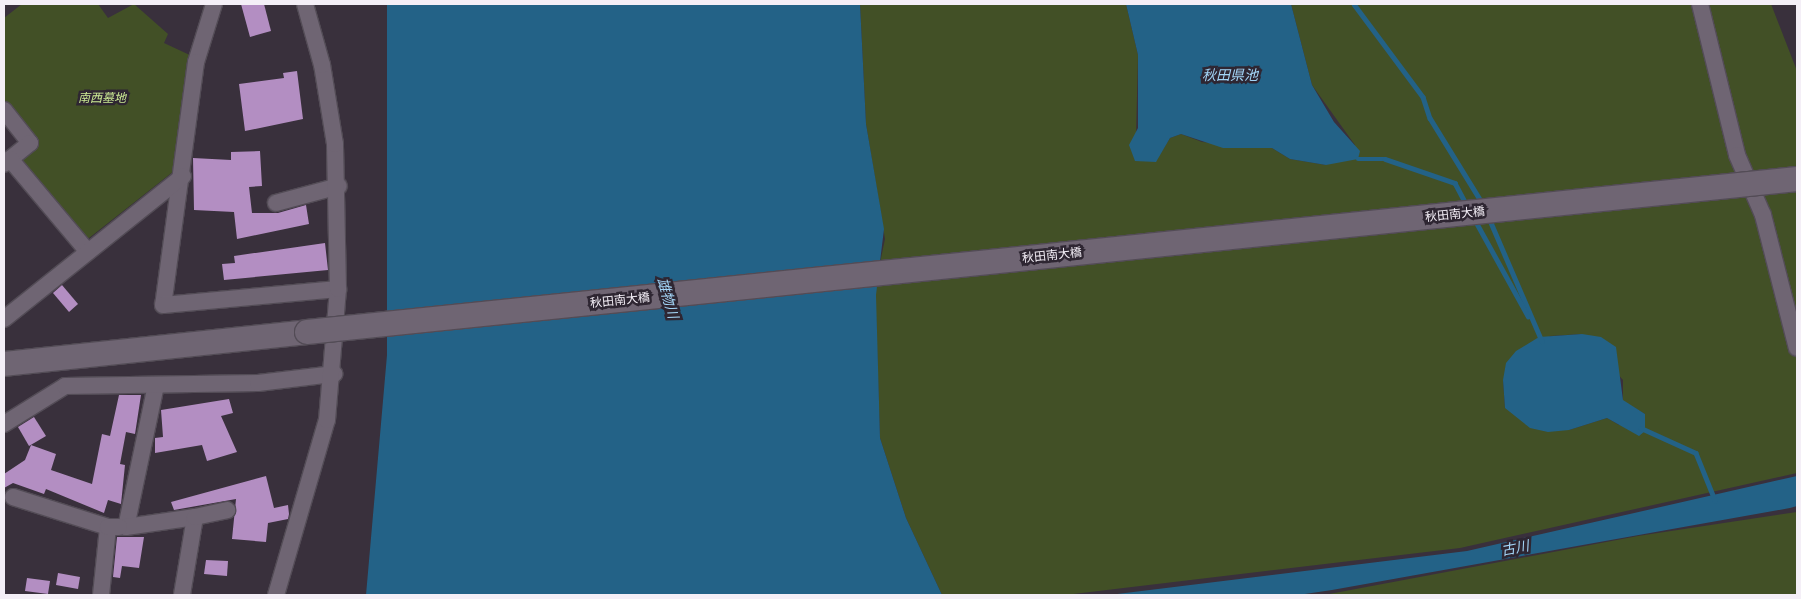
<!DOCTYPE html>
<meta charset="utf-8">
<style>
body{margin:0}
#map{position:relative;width:1801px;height:599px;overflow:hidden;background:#39303c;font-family:"Libre Baskerville","Noto Sans JP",serif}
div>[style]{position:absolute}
.green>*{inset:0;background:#425026}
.water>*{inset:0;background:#236287}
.stream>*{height:4.5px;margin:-2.25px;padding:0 2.25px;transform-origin:2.25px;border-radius:2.25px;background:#236287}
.building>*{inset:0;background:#b38ec2}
.roads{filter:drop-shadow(1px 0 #534c56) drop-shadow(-1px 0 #534c56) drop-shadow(0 1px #534c56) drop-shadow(0 -1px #534c56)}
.street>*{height:16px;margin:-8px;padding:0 8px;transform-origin:8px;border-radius:8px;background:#6f6573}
.secondary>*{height:24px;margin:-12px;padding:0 12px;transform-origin:12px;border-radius:12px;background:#6f6573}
.bridges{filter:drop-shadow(1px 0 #534c56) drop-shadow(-1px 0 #534c56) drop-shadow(0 1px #534c56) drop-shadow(0 -1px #534c56)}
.secondary-bridge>*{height:24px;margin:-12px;padding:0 12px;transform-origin:12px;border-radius:12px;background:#6f6573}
span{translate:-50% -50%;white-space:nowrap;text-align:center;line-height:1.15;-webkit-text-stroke:5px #2e2632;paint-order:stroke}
.park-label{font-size:12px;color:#cbea94;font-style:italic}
.street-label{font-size:12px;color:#f4eff7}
.water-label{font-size:14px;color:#a3d5f7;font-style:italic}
.frame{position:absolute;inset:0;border:5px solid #f4eff7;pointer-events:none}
</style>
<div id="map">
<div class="green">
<div style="clip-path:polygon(22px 4px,98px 4px,108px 18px,134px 4px,168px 34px,164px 43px,194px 57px,174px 171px,84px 242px,18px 161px,37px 145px,4px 103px,4px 18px)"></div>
<div style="clip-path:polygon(evenodd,860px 4px,1126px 4px,1138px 55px,1136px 136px,1162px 151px,1170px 138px,1181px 134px,1202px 142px,1272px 148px,1290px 159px,1326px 165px,1355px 145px,1312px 85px,1291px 4px,1771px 4px,1797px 71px,1797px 473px,1460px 548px,1065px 595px,942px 595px,906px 518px,880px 438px,875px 287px,885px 239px,866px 124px,860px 4px,1582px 334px,1623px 380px,1623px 401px,1645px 414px,1619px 425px,1607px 418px,1569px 430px,1505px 408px,1503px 380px,1550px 336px,1582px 334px)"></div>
<div style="clip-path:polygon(1797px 512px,1797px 595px,1324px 595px,1638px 536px)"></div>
</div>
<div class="water">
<div style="clip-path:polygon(387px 4px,860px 4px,866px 124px,884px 229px,876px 295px,880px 438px,906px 518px,942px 595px,366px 595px,387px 355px)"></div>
<div style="clip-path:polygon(1126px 4px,1291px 4px,1312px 85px,1334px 122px,1360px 151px,1358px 159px,1326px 165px,1290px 159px,1272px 148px,1223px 148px,1181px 134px,1170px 138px,1156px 162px,1135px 161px,1129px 145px,1138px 128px,1138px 55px)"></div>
<div style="clip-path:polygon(1582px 334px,1601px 337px,1616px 347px,1623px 400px,1645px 414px,1645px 431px,1639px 436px,1607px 418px,1569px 430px,1548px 432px,1530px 428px,1505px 408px,1503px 380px,1506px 363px,1516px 351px,1539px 337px)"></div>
<div style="clip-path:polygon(1797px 476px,1797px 506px,1790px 508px,1332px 590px,1298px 595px,1109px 595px,1467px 551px)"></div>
</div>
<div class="stream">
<div style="left:1354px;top:4px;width:116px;rotate:53.4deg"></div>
<div style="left:1423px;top:97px;width:22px;rotate:72deg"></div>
<div style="left:1430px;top:118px;width:101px;rotate:58.4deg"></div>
<div style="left:1358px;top:159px;width:27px"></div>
<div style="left:1385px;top:159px;width:74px;rotate:18.9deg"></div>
<div style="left:1455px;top:183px;width:26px;rotate:62deg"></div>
<div style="left:1489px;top:218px;width:134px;rotate:66.7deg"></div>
<div style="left:1475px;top:220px;width:110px;rotate:61.1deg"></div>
<div style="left:1641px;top:428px;width:60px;rotate:24.4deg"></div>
<div style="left:1696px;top:453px;width:51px;rotate:68deg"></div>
</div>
<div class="building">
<div style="clip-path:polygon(241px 4px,264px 4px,271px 31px,250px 37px)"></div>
<div style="clip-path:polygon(297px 71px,303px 119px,245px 131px,239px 84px,284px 78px,283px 73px)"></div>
<div style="clip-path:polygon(260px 151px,262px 186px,249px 187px,252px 213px,278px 213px,306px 205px,309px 224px,237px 239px,234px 212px,194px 210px,193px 158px,231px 160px,231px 152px)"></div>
<div style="clip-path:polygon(325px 243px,328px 270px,224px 280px,222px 264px,235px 263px,234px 256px)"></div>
<div style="clip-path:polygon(62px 285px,78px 304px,69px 312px,53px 293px)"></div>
<div style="clip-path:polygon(119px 395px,141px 395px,135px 434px,126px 432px,120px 464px,125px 465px,121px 504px,108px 500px,104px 513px,46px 489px,44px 494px,13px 483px,4px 488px,4px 474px,25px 460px,31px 445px,56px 454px,51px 470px,92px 484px,102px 434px,110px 436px)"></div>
<div style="clip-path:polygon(229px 399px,233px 413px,221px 416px,237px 452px,207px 461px,202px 445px,155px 453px,155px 438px,163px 437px,161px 410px)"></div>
<div style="clip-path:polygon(34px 417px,46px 436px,29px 446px,18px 427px)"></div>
<div style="clip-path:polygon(266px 476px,274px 508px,288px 505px,289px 514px,288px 519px,268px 523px,266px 542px,232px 539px,236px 499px,174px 510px,171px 502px)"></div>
<div style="clip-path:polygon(117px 537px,144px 537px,139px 568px,122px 566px,120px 578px,113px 577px)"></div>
<div style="clip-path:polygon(206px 560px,228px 561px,227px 576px,204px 574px)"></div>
<div style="clip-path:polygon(58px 573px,80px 577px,78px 589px,56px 585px)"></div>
<div style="clip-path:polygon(27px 578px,50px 581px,48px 594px,25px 591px)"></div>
</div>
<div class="roads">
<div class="street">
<div style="left:214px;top:4px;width:61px;rotate:107.2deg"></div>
<div style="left:196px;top:62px;width:245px;rotate:97.7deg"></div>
<div style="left:163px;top:305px;width:176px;rotate:-5.2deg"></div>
<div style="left:1700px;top:4px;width:155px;rotate:76.2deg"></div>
<div style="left:1737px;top:155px;width:65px;rotate:66.6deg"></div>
<div style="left:1763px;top:215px;width:137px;rotate:75.7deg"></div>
<div style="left:4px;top:110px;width:42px;rotate:51.8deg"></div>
<div style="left:30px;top:143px;width:33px;rotate:141deg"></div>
<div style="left:10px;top:159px;width:121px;rotate:50deg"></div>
<div style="left:276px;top:203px;width:65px;rotate:-15.1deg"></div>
<div style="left:4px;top:319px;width:229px;rotate:-38.6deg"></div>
<div style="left:156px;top:385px;width:145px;rotate:101.9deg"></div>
<div style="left:126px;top:527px;width:70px;rotate:-8.2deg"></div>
<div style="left:195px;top:517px;width:79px;rotate:99.5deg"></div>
<div style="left:4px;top:424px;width:72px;rotate:-31.9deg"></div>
<div style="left:65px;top:386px;width:193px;rotate:-0.9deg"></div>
<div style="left:258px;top:383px;width:77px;rotate:-6.8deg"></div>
<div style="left:13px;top:497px;width:100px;rotate:17.5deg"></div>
<div style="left:195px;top:517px;width:33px;rotate:-12deg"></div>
<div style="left:101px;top:595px;width:68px;rotate:-84.1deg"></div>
<div style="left:108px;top:527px;width:11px"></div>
<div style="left:276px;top:595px;width:182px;rotate:-73.8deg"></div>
<div style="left:327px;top:420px;width:131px;rotate:-85.2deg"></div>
<div style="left:338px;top:289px;width:145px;rotate:-91.2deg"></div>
<div style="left:335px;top:144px;width:80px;rotate:-99.3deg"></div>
<div style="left:322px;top:65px;width:63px;rotate:-105.6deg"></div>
</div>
<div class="secondary">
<div style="left:4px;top:364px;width:305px;rotate:-6deg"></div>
</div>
</div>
<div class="bridges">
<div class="secondary-bridge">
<div style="left:307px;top:332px;width:1498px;rotate:-5.86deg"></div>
</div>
</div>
<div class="park-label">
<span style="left:102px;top:98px">南西墓地</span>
</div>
<div class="street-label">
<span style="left:1455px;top:214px;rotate:-6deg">秋田南大橋</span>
<span style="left:1052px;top:255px;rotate:-6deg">秋田南大橋</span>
<span style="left:620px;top:300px;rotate:-6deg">秋田南大橋</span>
</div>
<div class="water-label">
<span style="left:1230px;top:75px">秋田県池</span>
<span style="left:668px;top:298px;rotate:74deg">雄物川</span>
<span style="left:1515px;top:548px;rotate:-11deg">古川</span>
</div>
<div class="frame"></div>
</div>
